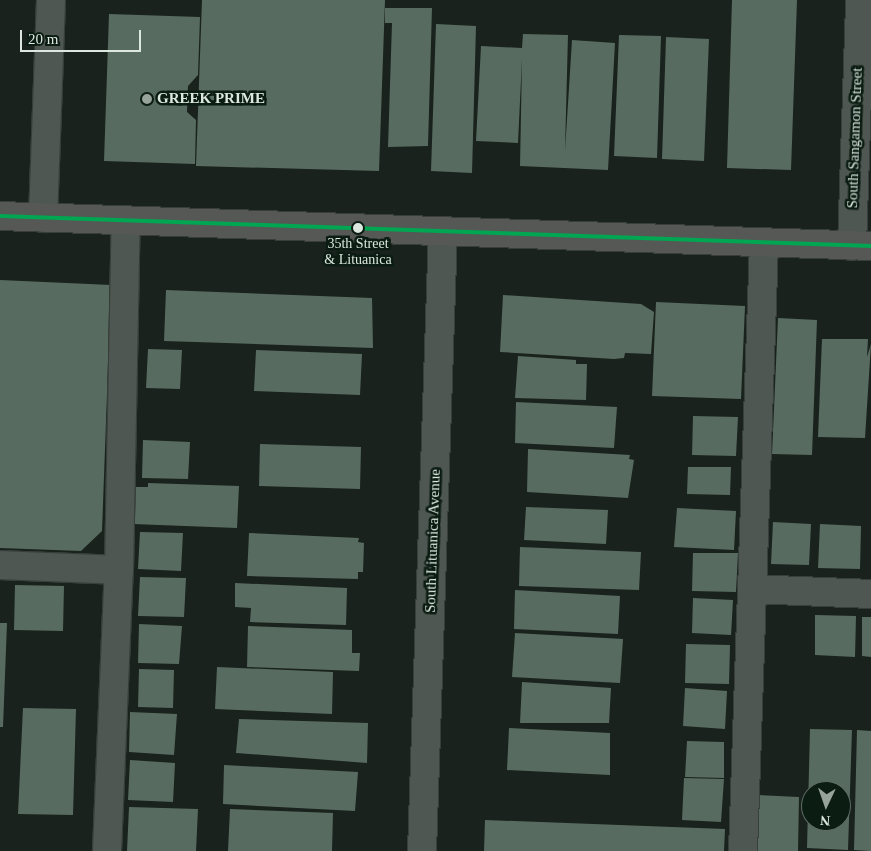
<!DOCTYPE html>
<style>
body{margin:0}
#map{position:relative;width:871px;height:851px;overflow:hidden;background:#19221d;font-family:"Times New Roman",serif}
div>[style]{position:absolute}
.building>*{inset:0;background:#586b60}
.roads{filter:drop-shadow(1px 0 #383f3a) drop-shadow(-1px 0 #383f3a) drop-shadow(0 1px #383f3a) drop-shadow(0 -1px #383f3a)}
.minor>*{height:28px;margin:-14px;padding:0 14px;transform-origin:14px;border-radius:14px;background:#4f5752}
.major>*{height:28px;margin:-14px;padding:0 14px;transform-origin:14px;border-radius:14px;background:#565856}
.bus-1>*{height:4px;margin:-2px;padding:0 2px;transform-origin:2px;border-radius:2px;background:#00a651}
.dots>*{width:14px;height:14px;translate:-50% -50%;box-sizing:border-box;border:2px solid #0b1c13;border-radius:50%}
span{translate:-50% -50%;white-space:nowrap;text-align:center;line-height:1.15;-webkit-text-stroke:5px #0b1c13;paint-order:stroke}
.bus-label{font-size:14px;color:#dbe7df}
.poi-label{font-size:15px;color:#dbe7df;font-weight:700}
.left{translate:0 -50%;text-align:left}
.street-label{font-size:15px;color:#dbe7df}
.north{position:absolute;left:801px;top:781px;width:50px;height:50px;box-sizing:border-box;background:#0b1c13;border:1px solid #5e6d65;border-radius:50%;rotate:183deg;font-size:14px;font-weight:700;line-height:20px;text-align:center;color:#dbe7df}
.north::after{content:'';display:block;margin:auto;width:18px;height:22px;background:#97a29b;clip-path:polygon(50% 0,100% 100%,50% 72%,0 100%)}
.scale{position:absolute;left:20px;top:30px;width:121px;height:22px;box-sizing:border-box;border:2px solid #dbe7df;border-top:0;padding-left:6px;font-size:15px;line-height:18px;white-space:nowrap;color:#dbe7df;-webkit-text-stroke:4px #0b1c13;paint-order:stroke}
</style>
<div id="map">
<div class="building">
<div style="clip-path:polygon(202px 0,385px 0,379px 171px,196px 166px)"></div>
<div style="clip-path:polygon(732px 0,797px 0,791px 170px,727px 168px)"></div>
<div style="clip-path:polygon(385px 8px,432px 8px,428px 146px,388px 147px,392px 23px,385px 23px)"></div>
<div style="clip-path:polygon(109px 14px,200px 17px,198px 75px,188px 86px,187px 112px,196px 120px,195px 164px,104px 161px)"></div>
<div style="clip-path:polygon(436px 24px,476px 26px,472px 173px,431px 171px)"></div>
<div style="clip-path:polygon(523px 34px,568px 35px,565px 151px,572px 40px,615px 43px,608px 170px,520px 166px,522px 59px,518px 143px,476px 141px,481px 46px,522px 48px)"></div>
<div style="clip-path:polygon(619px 35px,661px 36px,657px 158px,614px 156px)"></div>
<div style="clip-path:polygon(666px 37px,709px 39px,704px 161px,662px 159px)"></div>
<div style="clip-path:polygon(0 280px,111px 285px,102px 531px,81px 551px,0 548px)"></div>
<div style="clip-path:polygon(166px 290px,372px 298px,373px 348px,164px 341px)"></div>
<div style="clip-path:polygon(503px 295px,641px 304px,654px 312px,651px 354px,625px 353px,624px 358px,614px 359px,500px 352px)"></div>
<div style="clip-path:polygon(656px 302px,745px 306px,741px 399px,652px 396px)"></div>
<div style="clip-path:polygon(778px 318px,817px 320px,812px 455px,772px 454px)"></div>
<div style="clip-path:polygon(822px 339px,868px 339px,867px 357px,871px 344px,865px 438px,818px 437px)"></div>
<div style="clip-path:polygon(148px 349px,182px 350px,180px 389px,146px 388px)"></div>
<div style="clip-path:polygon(256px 350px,362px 354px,360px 395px,254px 391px)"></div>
<div style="clip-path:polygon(518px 356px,576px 360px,576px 364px,587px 364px,586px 400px,515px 398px)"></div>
<div style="clip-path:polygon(516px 402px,617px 407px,614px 448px,515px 443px)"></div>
<div style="clip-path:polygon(693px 416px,738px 417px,736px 456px,692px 455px)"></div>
<div style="clip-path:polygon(143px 440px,190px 442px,188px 479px,142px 478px)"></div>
<div style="clip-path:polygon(260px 444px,361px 447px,360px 489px,259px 486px)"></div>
<div style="clip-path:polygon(528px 449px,630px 455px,629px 459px,634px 460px,628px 498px,527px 492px)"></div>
<div style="clip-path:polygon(688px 467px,731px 467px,730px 495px,687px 494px)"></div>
<div style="clip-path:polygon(148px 483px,239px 486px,237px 528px,133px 524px,134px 487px,148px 487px)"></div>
<div style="clip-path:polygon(526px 507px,608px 510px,606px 544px,524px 540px)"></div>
<div style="clip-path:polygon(677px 508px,736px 511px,734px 550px,674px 547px)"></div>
<div style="clip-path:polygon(773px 522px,811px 524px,809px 565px,771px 564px)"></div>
<div style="clip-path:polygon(820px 524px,861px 526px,860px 569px,818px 568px)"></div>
<div style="clip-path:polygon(140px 532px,183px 533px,181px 571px,138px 569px)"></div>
<div style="clip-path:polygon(249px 533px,359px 538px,358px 542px,364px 543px,363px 572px,358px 572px,358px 579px,247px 576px)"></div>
<div style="clip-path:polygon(520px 547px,641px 552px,639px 590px,519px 586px)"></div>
<div style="clip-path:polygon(693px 553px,738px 553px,736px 592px,692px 591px)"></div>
<div style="clip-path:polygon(140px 577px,186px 578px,184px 617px,138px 616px)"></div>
<div style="clip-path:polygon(235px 583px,347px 588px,346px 625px,250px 622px,251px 608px,235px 607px)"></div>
<div style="clip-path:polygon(15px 585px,64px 586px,63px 631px,14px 630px)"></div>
<div style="clip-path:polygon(515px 590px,620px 596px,618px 634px,514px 629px)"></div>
<div style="clip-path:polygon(693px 598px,733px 600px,731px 635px,692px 633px)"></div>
<div style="clip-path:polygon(815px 615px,856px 616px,855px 657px,815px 655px)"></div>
<div style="clip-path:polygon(862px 617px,871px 617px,871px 657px,862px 656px)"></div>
<div style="clip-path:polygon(0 623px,7px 623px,3px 727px,0 727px)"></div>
<div style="clip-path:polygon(139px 624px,182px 626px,179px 664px,138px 663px)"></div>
<div style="clip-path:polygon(248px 626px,352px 630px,352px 653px,360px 653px,359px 671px,247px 667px)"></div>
<div style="clip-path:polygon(515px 633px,623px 639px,620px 683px,512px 677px)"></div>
<div style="clip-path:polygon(686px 644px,730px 645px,729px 684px,685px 683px)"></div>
<div style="clip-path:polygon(217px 667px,333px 672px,332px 714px,215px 709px)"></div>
<div style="clip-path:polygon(139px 669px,174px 670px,173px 708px,138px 707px)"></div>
<div style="clip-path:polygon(522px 682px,611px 688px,609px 723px,520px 723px)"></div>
<div style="clip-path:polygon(685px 688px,727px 691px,725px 729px,683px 726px)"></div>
<div style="clip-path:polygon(23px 708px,76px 709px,73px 815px,18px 814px)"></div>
<div style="clip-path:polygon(130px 712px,177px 714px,174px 755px,129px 752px)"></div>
<div style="clip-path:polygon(239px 719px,368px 723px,367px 763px,236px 753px)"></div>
<div style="clip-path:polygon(509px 728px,610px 733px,610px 775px,507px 770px)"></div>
<div style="clip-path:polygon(evenodd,810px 729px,852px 730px,848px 850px,807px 848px,810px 729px,811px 791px,841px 791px,841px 821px,811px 821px,811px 791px)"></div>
<div style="clip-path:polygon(857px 730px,871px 731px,871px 851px,854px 850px)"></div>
<div style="clip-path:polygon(687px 741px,724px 742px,724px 778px,685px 777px)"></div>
<div style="clip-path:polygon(130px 760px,175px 763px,173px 802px,128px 800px)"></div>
<div style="clip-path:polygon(224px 765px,358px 772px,355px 811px,223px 804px)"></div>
<div style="clip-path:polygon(684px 778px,724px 779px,721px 822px,682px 820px)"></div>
<div style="clip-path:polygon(758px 795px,799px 797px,798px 851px,756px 851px)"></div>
<div style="clip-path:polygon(129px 807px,198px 809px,196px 851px,127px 851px)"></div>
<div style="clip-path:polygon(230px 809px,333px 813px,332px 851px,228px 851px)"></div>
<div style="clip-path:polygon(485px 820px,725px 829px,724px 851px,484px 851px)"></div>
</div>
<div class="roads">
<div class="minor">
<div style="left:43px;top:218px;width:218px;rotate:-87.9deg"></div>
<div style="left:852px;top:246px;width:246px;rotate:-88.1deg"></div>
<div style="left:0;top:565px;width:119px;rotate:2.4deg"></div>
<div style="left:752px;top:589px;width:119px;rotate:2.4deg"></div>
<div style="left:107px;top:851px;width:281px;rotate:-87.6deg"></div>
<div style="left:119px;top:570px;width:349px;rotate:-88.9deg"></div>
<div style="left:422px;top:851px;width:619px;rotate:-88.06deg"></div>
<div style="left:743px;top:851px;width:608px;rotate:-88.02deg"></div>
</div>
<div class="major">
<div style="left:0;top:216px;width:872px;rotate:1.97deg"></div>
</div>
</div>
<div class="bus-1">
<div style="left:0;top:216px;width:872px;rotate:1.97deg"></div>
</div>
<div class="dots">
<div style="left:147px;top:99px;background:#97a29b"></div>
<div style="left:358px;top:228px;background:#dbe7df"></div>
</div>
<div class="bus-label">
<span style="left:358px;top:252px">35th Street<br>&amp; Lituanica</span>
</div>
<div class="poi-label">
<span class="left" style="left:157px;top:99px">GREEK PRIME</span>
</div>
<div class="street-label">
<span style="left:855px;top:138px;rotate:-88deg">South Sangamon Street</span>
<span style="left:433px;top:541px;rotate:-88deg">South Lituanica Avenue</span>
</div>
<div class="north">N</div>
<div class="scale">20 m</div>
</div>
